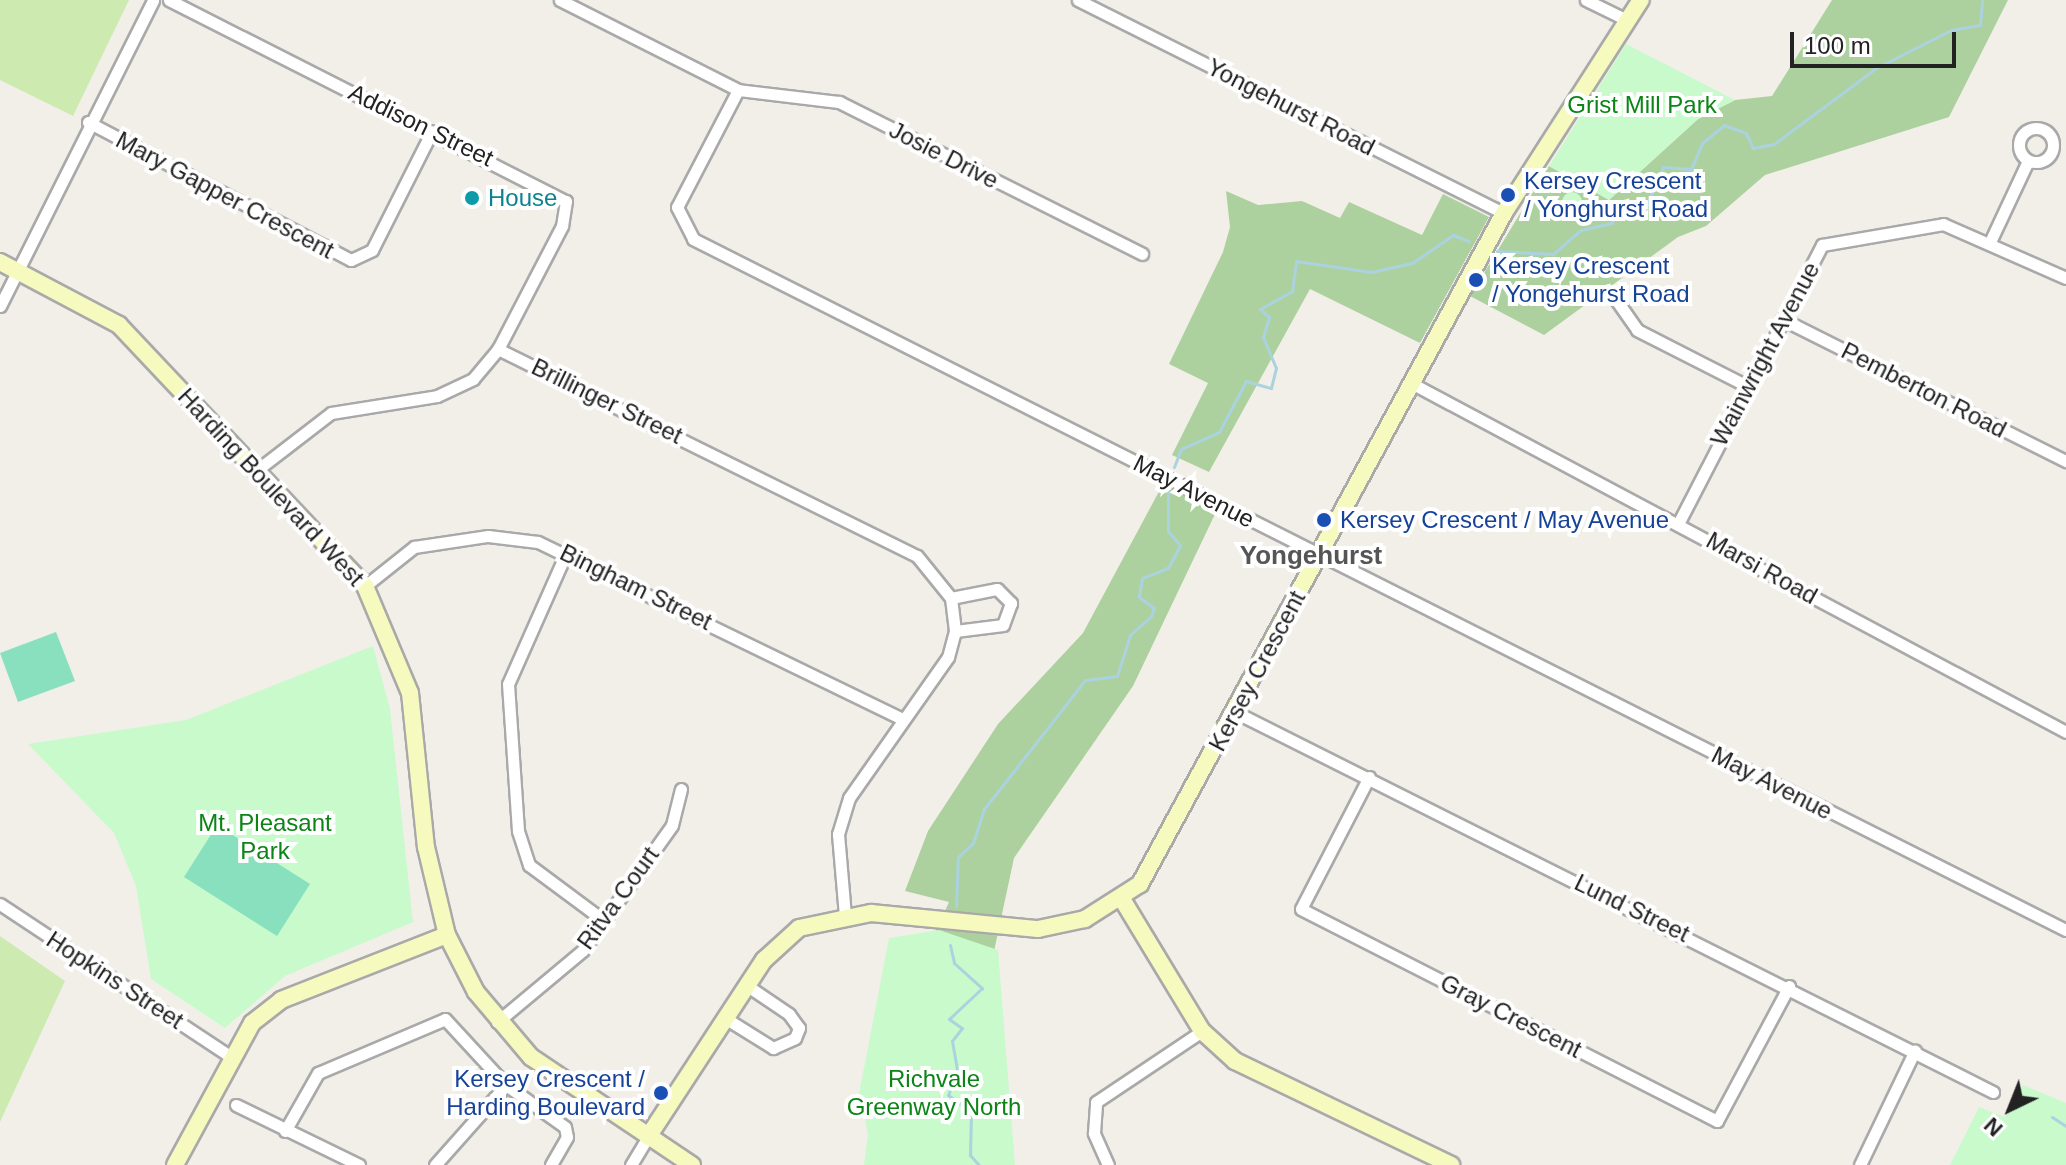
<!DOCTYPE html>
<style>
body{margin:0}
#map{position:relative;width:2066px;height:1165px;overflow:hidden;background:#f2efe9;font-family:Helvetica,sans-serif}
div>[style]{position:absolute}
.grass>*{inset:0;background:#cdebb0}
.forest>*{inset:0;background:#add19e}
.park>*{inset:0;background:#c8facc}
.round{border-radius:50%}
.pitch>*{inset:0;background:#88e0be}
.stream>*{height:3px;margin:-1.5px;padding:0 1.5px;transform-origin:1.5px;border-radius:1.5px;background:#aad3df}
.roads{filter:drop-shadow(2px 0 #a9a9a9) drop-shadow(-2px 0 #a9a9a9) drop-shadow(0 2px #a9a9a9) drop-shadow(0 -2px #a9a9a9)}
.street>*{height:11px;margin:-5.5px;padding:0 5.5px;transform-origin:5.5px;border-radius:5.5px;background:#fff}
.street>.ring{margin:-5.5px;padding:0;box-sizing:content-box;background:none;border:11px solid #fff;border-radius:50%}
.secondary>*{height:16px;margin:-8px;padding:0 8px;transform-origin:8px;border-radius:8px;background:#f7fabf}
.dots>*{width:22px;height:22px;translate:-50% -50%;box-sizing:border-box;border:4px solid #fff;border-radius:50%}
span{translate:-50% -50%;white-space:nowrap;text-align:center;line-height:1.15;-webkit-text-stroke:8px #fff;paint-order:stroke}
.park-label{font-size:24px;color:#0c8416}
.street-label{font-size:24px;color:#222}
.transit-label{font-size:24px;color:#164399}
.left{translate:0 -50%;text-align:left}
.right{translate:-100% -50%;text-align:right}
.culture-label{font-size:24px;color:#0d838f}
.neighbourhood-label{font-size:26px;color:#555;font-weight:700}
.north{position:absolute;left:1970px;top:1069px;width:80px;height:80px;-webkit-text-stroke:6px #fff;paint-order:stroke;rotate:223deg;font-size:22px;font-weight:700;line-height:32px;text-align:center;color:#222}
.north::after{content:'';display:block;margin:auto;width:28px;height:36px;background:#222;clip-path:polygon(50% 0,100% 100%,50% 72%,0 100%)}
.scale{position:absolute;left:1790px;top:32px;width:166px;height:36px;box-sizing:border-box;border:4px solid #222;border-top:0;padding-left:10px;font-size:24px;line-height:28px;white-space:nowrap;color:#222;-webkit-text-stroke:6px #fff;paint-order:stroke}
</style>
<div id="map">
<div class="grass">
<div style="clip-path:polygon(0 0,129px 0,73px 116px,0 80px)"></div>
<div style="clip-path:polygon(0 936px,65px 981px,0 1122px)"></div>
</div>
<div class="forest">
<div style="clip-path:polygon(1832px 0,2008px 0,1949px 117px,1765px 175px,1706px 226px,1678px 237px,1544px 335px,1470px 296px,1549px 166px,1609px 200px,1698px 119px,1735px 100px,1772px 96px)"></div>
<div style="clip-path:polygon(1226px 191px,1258px 205px,1302px 201px,1340px 218px,1349px 202px,1422px 235px,1443px 194px,1489px 217px,1420px 343px,1310px 289px,1209px 472px,1172px 455px,1208px 383px,1169px 364px,1223px 252px,1230px 227px)"></div>
<div style="clip-path:polygon(1163px 484px,1216px 512px,1133px 686px,1014px 858px,984px 998px,1009px 1108px,1008px 1165px,878px 1165px,934px 935px,949px 902px,905px 891px,928px 831px,998px 724px,1083px 633px)"></div>
</div>
<div class="park">
<div style="clip-path:polygon(1626px 44px,1735px 100px,1698px 119px,1609px 200px,1549px 166px)"></div>
<div class="round" style="left:1562px;top:192px;width:20px;height:20px"></div>
<div style="clip-path:polygon(373px 646px,390px 709px,413px 922px,285px 976px,225px 1028px,151px 979px,136px 886px,114px 833px,28px 744px,186px 720px)"></div>
<div style="clip-path:polygon(939px 930px,998px 950px,1015px 1165px,864px 1165px,868px 1134px,859px 1094px,889px 938px)"></div>
<div style="clip-path:polygon(2023px 1085px,2066px 1103px,2066px 1165px,1950px 1165px,1979px 1107px,2005px 1117px)"></div>
</div>
<div class="pitch">
<div style="clip-path:polygon(56px 632px,75px 681px,18px 702px,0 653px)"></div>
<div style="clip-path:polygon(217px 825px,310px 884px,277px 936px,184px 877px)"></div>
</div>
<div class="stream">
<div style="left:1497px;top:251px;width:56px;rotate:3.1deg"></div>
<div style="left:1553px;top:254px;width:37px;rotate:-41deg"></div>
<div style="left:1581px;top:230px;width:32px;rotate:-13deg"></div>
<div style="left:1612px;top:223px;width:20px;rotate:-75deg"></div>
<div style="left:1617px;top:204px;width:28px;rotate:10deg"></div>
<div style="left:1645px;top:209px;width:46px;rotate:-66.8deg"></div>
<div style="left:1663px;top:167px;width:28px;rotate:4deg"></div>
<div style="left:1691px;top:169px;width:28px;rotate:-67deg"></div>
<div style="left:1702px;top:143px;width:28px;rotate:-39deg"></div>
<div style="left:1724px;top:125px;width:23px;rotate:20deg"></div>
<div style="left:1746px;top:133px;width:17px;rotate:65deg"></div>
<div style="left:1753px;top:148px;width:21px;rotate:-11deg"></div>
<div style="left:1774px;top:144px;width:127px;rotate:-36.7deg"></div>
<div style="left:1876px;top:68px;width:84px;rotate:-26.9deg"></div>
<div style="left:1951px;top:30px;width:29px;rotate:-10deg"></div>
<div style="left:1980px;top:25px;width:25px;rotate:-85deg"></div>
<div style="left:1174px;top:467px;width:19px;rotate:-69deg"></div>
<div style="left:1181px;top:449px;width:42px;rotate:-24.1deg"></div>
<div style="left:1219px;top:432px;width:58px;rotate:-62.1deg"></div>
<div style="left:1246px;top:381px;width:26px;rotate:16deg"></div>
<div style="left:1271px;top:388px;width:21px;rotate:-76deg"></div>
<div style="left:1276px;top:368px;width:34px;rotate:-113deg"></div>
<div style="left:1263px;top:337px;width:21px;rotate:-73deg"></div>
<div style="left:1269px;top:317px;width:12px;rotate:-138deg"></div>
<div style="left:1260px;top:309px;width:37px;rotate:-29deg"></div>
<div style="left:1292px;top:291px;width:30px;rotate:-82deg"></div>
<div style="left:1296px;top:261px;width:76px;rotate:8.3deg"></div>
<div style="left:1371px;top:272px;width:42px;rotate:-12.4deg"></div>
<div style="left:1412px;top:263px;width:50px;rotate:-34.3deg"></div>
<div style="left:1453px;top:235px;width:17px;rotate:21deg"></div>
<div style="left:956px;top:906px;width:49px;rotate:-87.7deg"></div>
<div style="left:958px;top:857px;width:21px;rotate:-43deg"></div>
<div style="left:973px;top:843px;width:36px;rotate:-72deg"></div>
<div style="left:984px;top:809px;width:164px;rotate:-51.9deg"></div>
<div style="left:1085px;top:680px;width:32px;rotate:-7deg"></div>
<div style="left:1117px;top:676px;width:43px;rotate:-72.4deg"></div>
<div style="left:1130px;top:635px;width:28px;rotate:-42deg"></div>
<div style="left:1151px;top:616px;width:9px;rotate:-69deg"></div>
<div style="left:1154px;top:608px;width:19px;rotate:-144deg"></div>
<div style="left:1139px;top:597px;width:19px;rotate:-81deg"></div>
<div style="left:1142px;top:578px;width:28px;rotate:-21deg"></div>
<div style="left:1168px;top:568px;width:26px;rotate:-62deg"></div>
<div style="left:1180px;top:545px;width:18px;rotate:-131deg"></div>
<div style="left:1168px;top:531px;width:43px;rotate:-90deg"></div>
<div style="left:950px;top:945px;width:18px;rotate:77deg"></div>
<div style="left:954px;top:963px;width:38px;rotate:42deg"></div>
<div style="left:982px;top:988px;width:45px;rotate:136.8deg"></div>
<div style="left:949px;top:1019px;width:16px;rotate:35deg"></div>
<div style="left:962px;top:1028px;width:16px;rotate:128deg"></div>
<div style="left:952px;top:1041px;width:27px;rotate:80deg"></div>
<div style="left:957px;top:1068px;width:28px;rotate:108deg"></div>
<div style="left:948px;top:1095px;width:29px;rotate:36deg"></div>
<div style="left:971px;top:1112px;width:43px;rotate:91.3deg"></div>
<div style="left:970px;top:1155px;width:13px;rotate:48deg"></div>
<div style="left:2052px;top:1117px;width:17px;rotate:33deg"></div>
</div>
<div class="roads">
<div class="street">
<div style="left:169px;top:0;width:445px;rotate:26.9deg"></div>
<div style="left:566px;top:201px;width:25px;rotate:99deg"></div>
<div style="left:562px;top:226px;width:139px;rotate:117.5deg"></div>
<div style="left:560px;top:0;width:199px;rotate:26.8deg"></div>
<div style="left:738px;top:90px;width:102px;rotate:6.8deg"></div>
<div style="left:839px;top:102px;width:339px;rotate:26.6deg"></div>
<div style="left:1078px;top:0;width:476px;rotate:26.6deg"></div>
<div style="left:1586px;top:0;width:46px;rotate:26deg"></div>
<div style="left:738px;top:90px;width:132px;rotate:117.5deg"></div>
<div style="left:677px;top:207px;width:36px;rotate:63deg"></div>
<div style="left:693px;top:239px;width:1537px;rotate:26.72deg"></div>
<div style="left:88px;top:122px;width:297px;rotate:27.7deg"></div>
<div style="left:351px;top:260px;width:23px;rotate:-25deg"></div>
<div style="left:372px;top:250px;width:133px;rotate:-63.2deg"></div>
<div class="ring" style="left:2019px;top:128px;width:23px;height:23px"></div>
<div style="left:1990px;top:242px;width:89px;rotate:-64.9deg"></div>
<div style="left:1617px;top:301px;width:35px;rotate:55deg"></div>
<div style="left:1637px;top:330px;width:121px;rotate:27deg"></div>
<div style="left:0;top:306px;width:342px;rotate:-63.4deg"></div>
<div style="left:1782px;top:319px;width:318px;rotate:26.6deg"></div>
<div style="left:1413px;top:384px;width:740px;rotate:28.05deg"></div>
<div style="left:257px;top:470px;width:93px;rotate:-37.6deg"></div>
<div style="left:331px;top:413px;width:107px;rotate:-9.1deg"></div>
<div style="left:437px;top:396px;width:40px;rotate:-25deg"></div>
<div style="left:473px;top:379px;width:39px;rotate:-50deg"></div>
<div style="left:498px;top:349px;width:467px;rotate:26.3deg"></div>
<div style="left:917px;top:556px;width:54px;rotate:51deg"></div>
<div style="left:951px;top:598px;width:33px;rotate:83deg"></div>
<div style="left:955px;top:631px;width:27px;rotate:105deg"></div>
<div style="left:948px;top:657px;width:172px;rotate:125.1deg"></div>
<div style="left:849px;top:798px;width:38px;rotate:107deg"></div>
<div style="left:838px;top:834px;width:81px;rotate:85.1deg"></div>
<div style="left:1679px;top:522px;width:312px;rotate:-62.7deg"></div>
<div style="left:1822px;top:245px;width:123px;rotate:-9.8deg"></div>
<div style="left:1943px;top:224px;width:134px;rotate:23.7deg"></div>
<div style="left:567px;top:551px;width:145px;rotate:113.9deg"></div>
<div style="left:508px;top:684px;width:147px;rotate:86.1deg"></div>
<div style="left:518px;top:831px;width:36px;rotate:72deg"></div>
<div style="left:529px;top:865px;width:92px;rotate:36.6deg"></div>
<div style="left:365px;top:586px;width:63px;rotate:-38.5deg"></div>
<div style="left:414px;top:547px;width:75px;rotate:-8.5deg"></div>
<div style="left:488px;top:536px;width:50px;rotate:6.8deg"></div>
<div style="left:538px;top:542px;width:403px;rotate:25.9deg"></div>
<div style="left:951px;top:598px;width:47px;rotate:-11.1deg"></div>
<div style="left:997px;top:589px;width:20px;rotate:45deg"></div>
<div style="left:1011px;top:603px;width:23px;rotate:110deg"></div>
<div style="left:1003px;top:625px;width:48px;rotate:172.9deg"></div>
<div style="left:1235px;top:712px;width:848px;rotate:26.63deg"></div>
<div style="left:1369px;top:777px;width:148px;rotate:117.3deg"></div>
<div style="left:1301px;top:909px;width:467px;rotate:27deg"></div>
<div style="left:1717px;top:1121px;width:153px;rotate:-61.9deg"></div>
<div style="left:0;top:904px;width:276px;rotate:33.5deg"></div>
<div style="left:725px;top:1018px;width:57px;rotate:32deg"></div>
<div style="left:773px;top:1048px;width:24px;rotate:-24deg"></div>
<div style="left:795px;top:1038px;width:11px;rotate:-68deg"></div>
<div style="left:799px;top:1028px;width:17px;rotate:-126deg"></div>
<div style="left:789px;top:1014px;width:52px;rotate:-146deg"></div>
<div style="left:497px;top:1022px;width:112px;rotate:-39.9deg"></div>
<div style="left:583px;top:950px;width:153px;rotate:-54.5deg"></div>
<div style="left:672px;top:825px;width:37px;rotate:-76deg"></div>
<div style="left:236px;top:1105px;width:137px;rotate:26deg"></div>
<div style="left:285px;top:1131px;width:67px;rotate:-60.4deg"></div>
<div style="left:318px;top:1073px;width:138px;rotate:-23deg"></div>
<div style="left:445px;top:1019px;width:90px;rotate:47.3deg"></div>
<div style="left:506px;top:1085px;width:72px;rotate:35.4deg"></div>
<div style="left:565px;top:1127px;width:10px;rotate:79deg"></div>
<div style="left:567px;top:1137px;width:32px;rotate:120deg"></div>
<div style="left:435px;top:1165px;width:107px;rotate:-48.4deg"></div>
<div style="left:631px;top:1165px;width:33px;rotate:-59deg"></div>
<div style="left:1108px;top:1165px;width:35px;rotate:-114deg"></div>
<div style="left:1094px;top:1133px;width:31px;rotate:-86deg"></div>
<div style="left:1096px;top:1102px;width:128px;rotate:-33.8deg"></div>
<div style="left:1860px;top:1165px;width:127px;rotate:-64.4deg"></div>
</div>
<div class="secondary">
<div style="left:0;top:262px;width:135px;rotate:27.9deg"></div>
<div style="left:119px;top:325px;width:359px;rotate:46.7deg"></div>
<div style="left:365px;top:586px;width:116px;rotate:67.2deg"></div>
<div style="left:410px;top:693px;width:155px;rotate:84.1deg"></div>
<div style="left:426px;top:847px;width:90px;rotate:76.6deg"></div>
<div style="left:447px;top:935px;width:64px;rotate:63deg"></div>
<div style="left:476px;top:992px;width:85px;rotate:49.8deg"></div>
<div style="left:531px;top:1057px;width:194px;rotate:33.9deg"></div>
<div style="left:1122px;top:899px;width:154px;rotate:58.8deg"></div>
<div style="left:1202px;top:1031px;width:45px;rotate:42.3deg"></div>
<div style="left:1235px;top:1061px;width:240px;rotate:25.7deg"></div>
<div style="left:648px;top:1137px;width:212px;rotate:-56.8deg"></div>
<div style="left:764px;top:960px;width:47px;rotate:-42.4deg"></div>
<div style="left:799px;top:928px;width:74px;rotate:-11.8deg"></div>
<div style="left:871px;top:913px;width:168px;rotate:5.5deg"></div>
<div style="left:1038px;top:929px;width:48px;rotate:-12deg"></div>
<div style="left:1085px;top:919px;width:65px;rotate:-32.5deg"></div>
<div style="left:1140px;top:884px;width:763px;rotate:-61.52deg"></div>
<div style="left:1504px;top:213px;width:253px;rotate:-57.3deg"></div>
<div style="left:175px;top:1165px;width:162px;rotate:-61.5deg"></div>
<div style="left:252px;top:1023px;width:37px;rotate:-38deg"></div>
<div style="left:281px;top:1000px;width:178px;rotate:-21.4deg"></div>
</div>
</div>
<div class="dots">
<div style="left:1508px;top:195px;background:#1a4fb4"></div>
<div style="left:472px;top:198px;background:#0f9aa8"></div>
<div style="left:1476px;top:280px;background:#1a4fb4"></div>
<div style="left:1324px;top:520px;background:#1a4fb4"></div>
<div style="left:661px;top:1093px;background:#1a4fb4"></div>
</div>
<div class="park-label">
<span style="left:1642px;top:105px">Grist Mill Park</span>
<span style="left:265px;top:837px">Mt. Pleasant<br>Park</span>
<span style="left:934px;top:1093px">Richvale<br>Greenway North</span>
</div>
<div class="street-label">
<span style="left:1291px;top:107px;rotate:27deg">Yongehurst Road</span>
<span style="left:421px;top:125px;rotate:26deg">Addison Street</span>
<span style="left:944px;top:155px;rotate:27deg">Josie Drive</span>
<span style="left:225px;top:195px;rotate:28deg">Mary Gapper Crescent</span>
<span style="left:1765px;top:354px;rotate:-62deg">Wainwright Avenue</span>
<span style="left:1924px;top:390px;rotate:27deg">Pemberton Road</span>
<span style="left:607px;top:401px;rotate:26deg">Brillinger Street</span>
<span style="left:271px;top:487px;rotate:47deg">Harding Boulevard West</span>
<span style="left:1194px;top:491px;rotate:27deg">May Avenue</span>
<span style="left:1762px;top:568px;rotate:29deg">Marsi Road</span>
<span style="left:636px;top:587px;rotate:26deg">Bingham Street</span>
<span style="left:1257px;top:671px;rotate:-62deg">Kersey Crescent</span>
<span style="left:1772px;top:783px;rotate:27deg">May Avenue</span>
<span style="left:618px;top:898px;rotate:-54deg">Ritva Court</span>
<span style="left:1632px;top:908px;rotate:26deg">Lund Street</span>
<span style="left:115px;top:980px;rotate:33deg">Hopkins Street</span>
<span style="left:1511px;top:1016px;rotate:27deg">Gray Crescent</span>
</div>
<div class="transit-label">
<span class="left" style="left:1524px;top:195px">Kersey Crescent<br>/ Yonghurst Road</span>
<span class="left" style="left:1492px;top:280px">Kersey Crescent<br>/ Yongehurst Road</span>
<span class="left" style="left:1340px;top:520px">Kersey Crescent / May Avenue</span>
<span class="right" style="left:645px;top:1093px">Kersey Crescent /<br>Harding Boulevard</span>
</div>
<div class="culture-label">
<span class="left" style="left:488px;top:198px">House</span>
</div>
<div class="neighbourhood-label">
<span style="left:1311px;top:556px">Yongehurst</span>
</div>
<div class="north">N</div>
<div class="scale">100 m</div>
</div>
